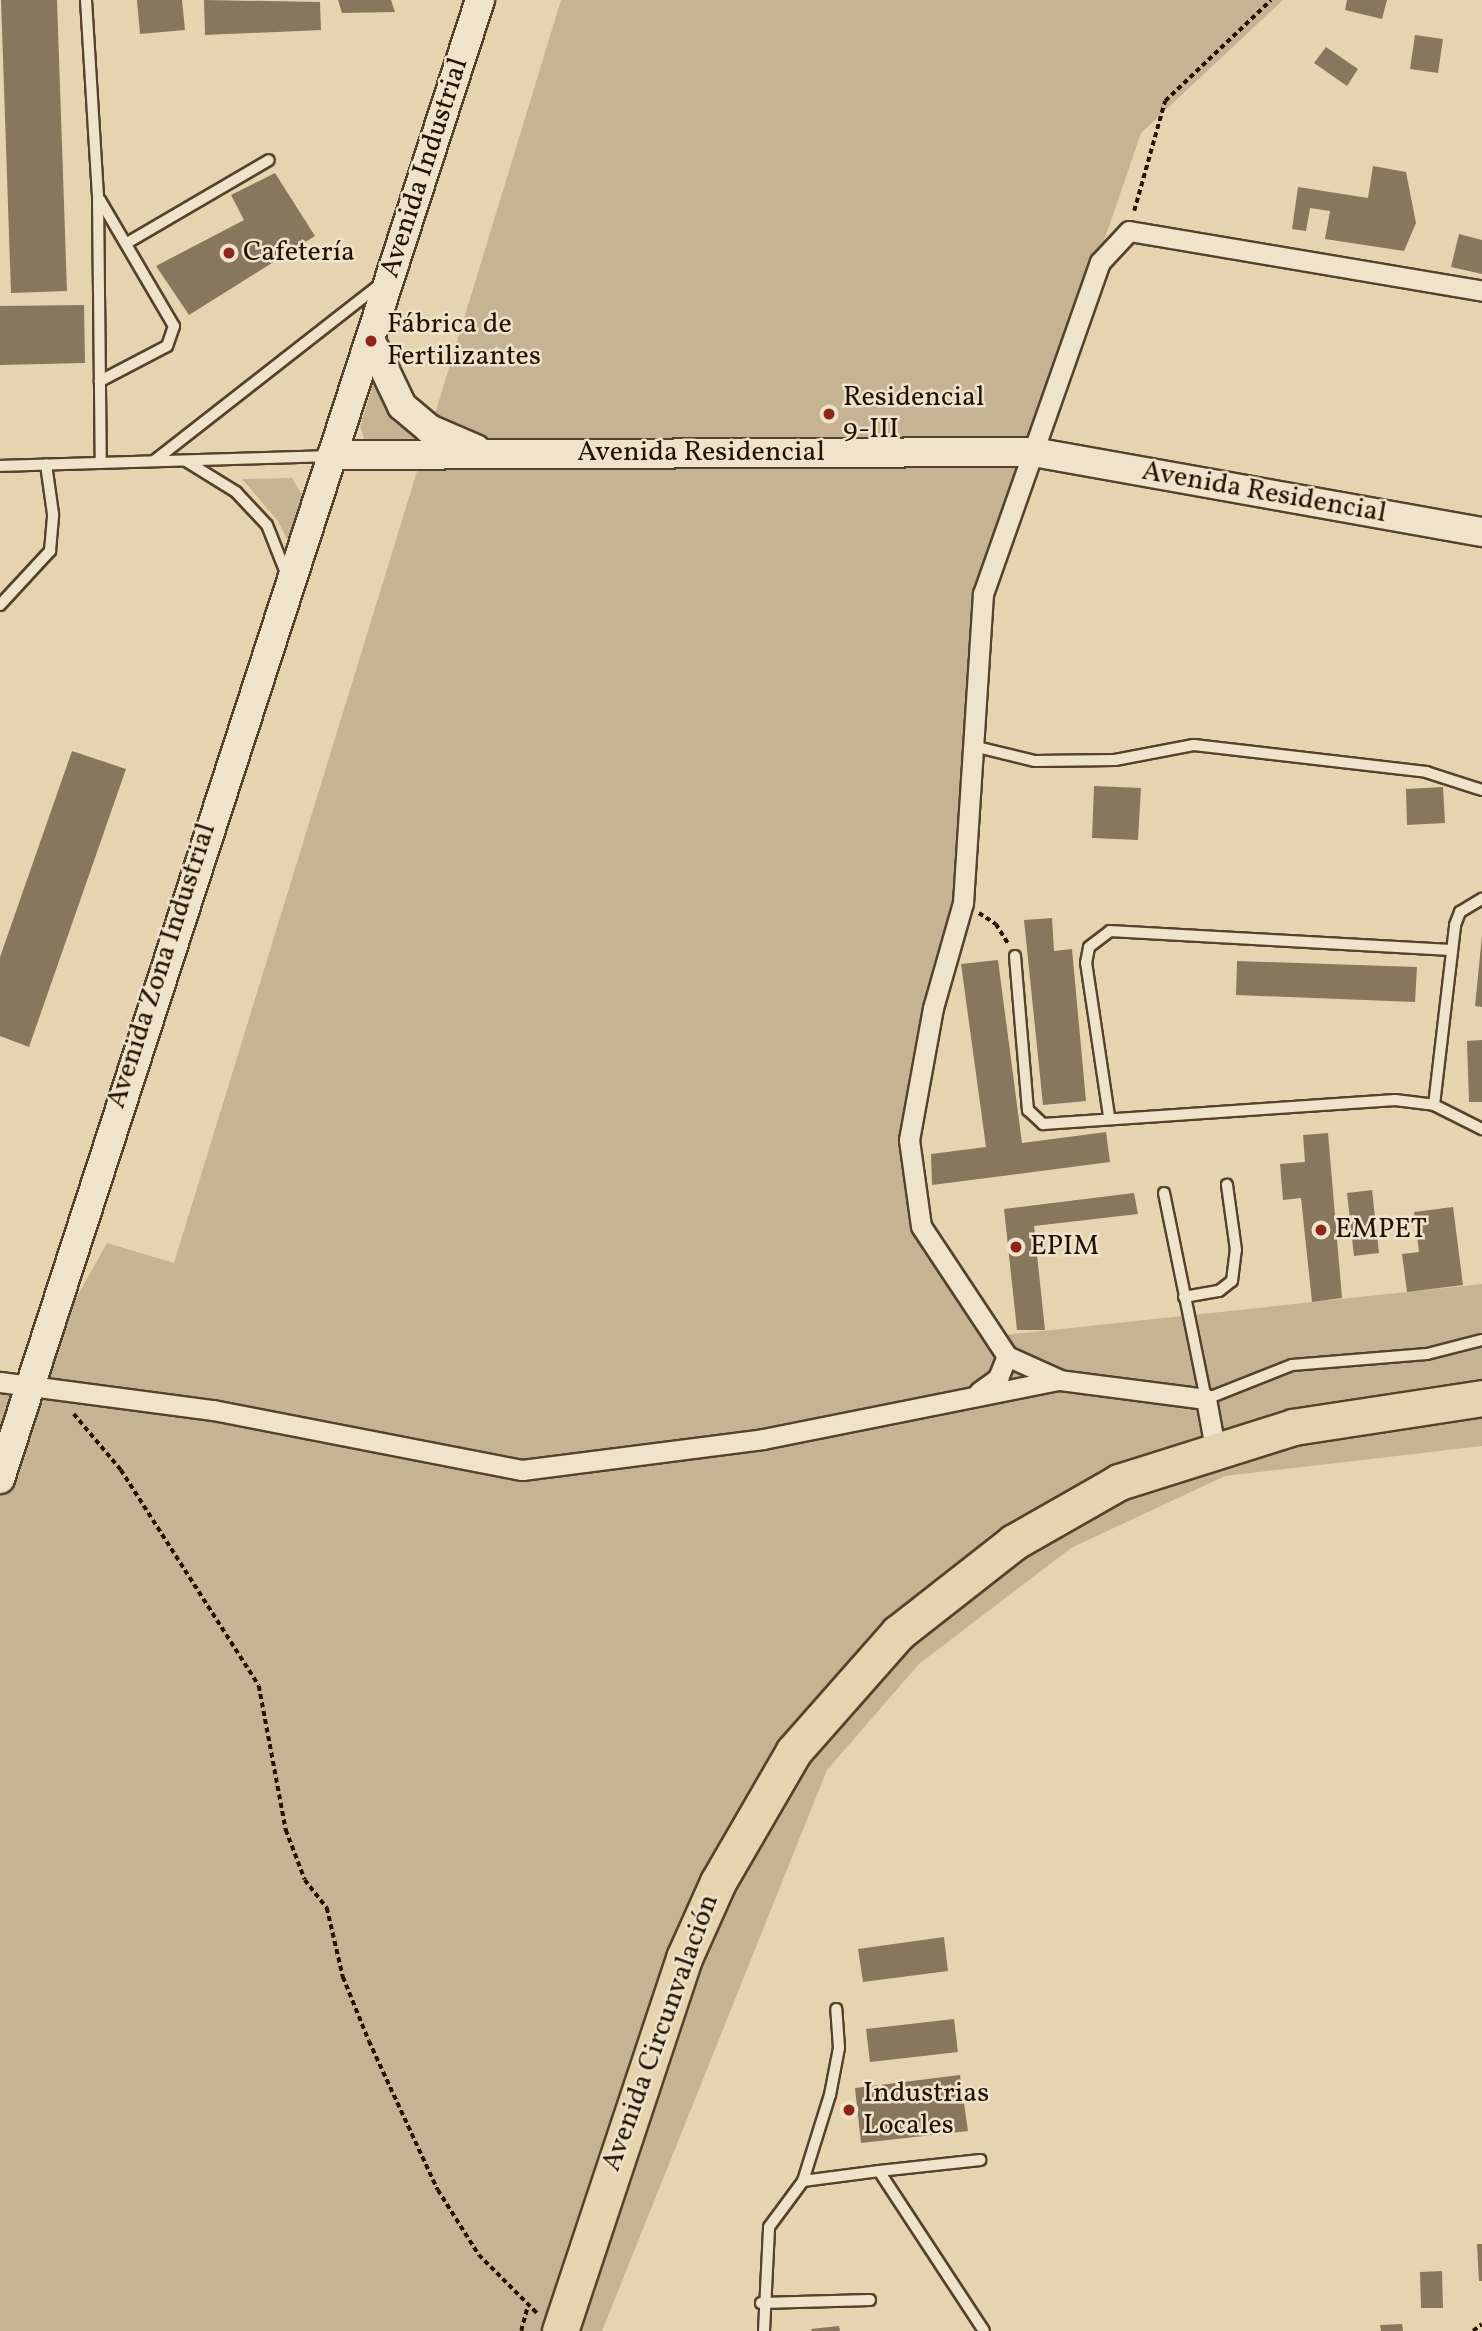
<!DOCTYPE html>
<meta charset="utf-8">
<style>
body{margin:0}
#map{position:relative;width:1482px;height:2331px;overflow:hidden;background:#e6d4b1;font-family:Vollkorn,serif}
div>[style]{position:absolute}
.green>*{inset:0;background:#c5b393}
.building>*{inset:0;background:#89775d}
.path>*{height:3.5px;margin-top:-1.75px;transform-origin:0;background:repeating-linear-gradient(90deg,#241201 0 5px,transparent 0 8.5px)}
.roads{filter:drop-shadow(2px 0 #54422d) drop-shadow(-2px 0 #54422d) drop-shadow(0 2px #54422d) drop-shadow(0 -2px #54422d)}
.lane>*{height:10px;margin:-5px;padding:0 5px;transform-origin:5px;border-radius:5px;background:#efe3cc}
.street>*{height:19px;margin:-9.5px;padding:0 9.5px;transform-origin:9.5px;border-radius:9.5px;background:#efe3cc}
.secondary>*{height:28px;margin:-14px;padding:0 14px;transform-origin:14px;border-radius:14px;background:#efe3cc}
.highway>*{height:35px;margin:-17.5px;padding:0 17.5px;transform-origin:17.5px;border-radius:17.5px;background:#e6d4b1}
.dots>*{width:19px;height:19px;translate:-50% -50%;box-sizing:border-box;border:4px solid #efe3cc;border-radius:50%}
span{translate:-50% -50%;white-space:nowrap;text-align:center;line-height:1.15;-webkit-text-stroke:5px #efe3cc;paint-order:stroke}
.street-label{font-size:28px;color:#241201}
.poi-label{font-size:28px;color:#241201}
.left{translate:0 -50%;text-align:left}
</style>
<div id="map">
<div class="green">
<div style="clip-path:polygon(561px 0,1283px 0,1141px 133px,983px 594px,963px 903px,909px 1140px,921px 1226px,994px 1336px,1482px 1284px,1482px 1446px,1225px 1476px,1071px 1548px,919px 1664px,827px 1770px,602px 2331px,0 2331px,0 1382px,26px 1388px,107px 1243px,174px 1263px,426px 442px,378px 446px,364px 439px,360px 426px,375px 379px,427px 440px)"></div>
<div style="clip-path:polygon(292px 478px,306px 501px,292px 550px,278px 521px,242px 479px)"></div>
</div>
<div class="building">
<div style="clip-path:polygon(1px 0,57px 0,67px 291px,11px 293px)"></div>
<div style="clip-path:polygon(137px 0,182px 0,185px 30px,140px 34px)"></div>
<div style="clip-path:polygon(204px 0,320px 2px,321px 30px,205px 35px)"></div>
<div style="clip-path:polygon(338px 0,391px 0,395px 12px,342px 13px)"></div>
<div style="clip-path:polygon(1347px 0,1387px 0,1382px 19px,1345px 10px)"></div>
<div style="clip-path:polygon(1415px 35px,1443px 39px,1438px 73px,1410px 69px)"></div>
<div style="clip-path:polygon(1326px 47px,1358px 69px,1347px 86px,1314px 63px)"></div>
<div style="clip-path:polygon(1373px 166px,1406px 172px,1416px 223px,1404px 251px,1325px 239px,1330px 211px,1310px 208px,1306px 231px,1292px 229px,1298px 187px,1368px 198px)"></div>
<div style="clip-path:polygon(275px 173px,315px 236px,189px 315px,156px 266px,244px 220px,231px 195px)"></div>
<div style="clip-path:polygon(1459px 234px,1482px 240px,1482px 274px,1451px 267px)"></div>
<div style="clip-path:polygon(84px 305px,85px 363px,0 365px,0 306px)"></div>
<div style="clip-path:polygon(72px 751px,126px 769px,29px 1047px,0 1036px,0 957px)"></div>
<div style="clip-path:polygon(1094px 786px,1141px 788px,1138px 840px,1092px 838px)"></div>
<div style="clip-path:polygon(1443px 787px,1445px 823px,1407px 825px,1406px 789px)"></div>
<div style="clip-path:polygon(1052px 918px,1054px 951px,1072px 949px,1086px 1101px,1043px 1105px,1024px 920px)"></div>
<div style="clip-path:polygon(1482px 936px,1482px 1007px,1475px 1006px)"></div>
<div style="clip-path:polygon(998px 960px,1022px 1143px,1106px 1132px,1110px 1162px,932px 1185px,931px 1154px,986px 1147px,961px 964px)"></div>
<div style="clip-path:polygon(1237px 961px,1417px 967px,1415px 1002px,1236px 995px)"></div>
<div style="clip-path:polygon(1482px 1040px,1482px 1102px,1469px 1102px,1467px 1041px)"></div>
<div style="clip-path:polygon(1328px 1133px,1342px 1298px,1312px 1302px,1301px 1198px,1283px 1200px,1280px 1164px,1305px 1162px,1303px 1135px)"></div>
<div style="clip-path:polygon(1372px 1190px,1379px 1253px,1354px 1256px,1347px 1193px)"></div>
<div style="clip-path:polygon(1134px 1193px,1138px 1214px,1034px 1226px,1045px 1330px,1017px 1330px,1004px 1209px)"></div>
<div style="clip-path:polygon(1453px 1207px,1463px 1285px,1407px 1292px,1402px 1254px,1419px 1252px,1414px 1212px)"></div>
<div style="clip-path:polygon(944px 1937px,948px 1971px,863px 1982px,858px 1949px)"></div>
<div style="clip-path:polygon(954px 2019px,958px 2052px,870px 2062px,866px 2029px)"></div>
<div style="clip-path:polygon(960px 2075px,968px 2131px,861px 2143px,855px 2088px)"></div>
<div style="clip-path:polygon(1477px 2244px,1482px 2244px,1482px 2281px,1479px 2281px)"></div>
<div style="clip-path:polygon(1442px 2271px,1443px 2308px,1421px 2308px,1420px 2272px)"></div>
<div style="clip-path:polygon(1402px 2324px,1403px 2331px,1381px 2331px,1380px 2325px)"></div>
<div style="clip-path:polygon(839px 2326px,840px 2331px,812px 2331px,811px 2329px)"></div>
</div>
<div class="path">
<div style="left:1134px;top:211px;width:114px;rotate:-74.3deg"></div>
<div style="left:1165px;top:101px;width:146px;rotate:-43.6deg"></div>
<div style="left:979px;top:913px;width:20px;rotate:33deg"></div>
<div style="left:996px;top:924px;width:25px;rotate:58deg"></div>
<div style="left:74px;top:1414px;width:73px;rotate:50deg"></div>
<div style="left:121px;top:1470px;width:256px;rotate:57.4deg"></div>
<div style="left:259px;top:1686px;width:147px;rotate:79.4deg"></div>
<div style="left:286px;top:1830px;width:53px;rotate:69.2deg"></div>
<div style="left:305px;top:1880px;width:36px;rotate:52deg"></div>
<div style="left:327px;top:1908px;width:71px;rotate:76.9deg"></div>
<div style="left:343px;top:1977px;width:69px;rotate:67.9deg"></div>
<div style="left:369px;top:2041px;width:164px;rotate:65.2deg"></div>
<div style="left:438px;top:2190px;width:77px;rotate:57.8deg"></div>
<div style="left:479px;top:2255px;width:83px;rotate:45deg"></div>
<div style="left:521px;top:2331px;width:23px;rotate:-75deg"></div>
<div style="left:1473px;top:2331px;width:11px;rotate:-38deg"></div>
</div>
<div class="roads">
<div class="lane">
<div style="left:86px;top:0;width:197px;rotate:86.5deg"></div>
<div style="left:98px;top:197px;width:266px;rotate:89.4deg"></div>
<div style="left:100px;top:200px;width:146px;rotate:59.6deg"></div>
<div style="left:174px;top:326px;width:21px;rotate:109deg"></div>
<div style="left:167px;top:346px;width:76px;rotate:152.4deg"></div>
<div style="left:127px;top:243px;width:164px;rotate:-30.3deg"></div>
<div style="left:154px;top:461px;width:286px;rotate:-38deg"></div>
<div style="left:186px;top:461px;width:59px;rotate:31.8deg"></div>
<div style="left:236px;top:492px;width:45px;rotate:46.8deg"></div>
<div style="left:267px;top:525px;width:52px;rotate:68.4deg"></div>
<div style="left:0;top:466px;width:328px;rotate:-1.7deg"></div>
<div style="left:0;top:605px;width:74px;rotate:-47.2deg"></div>
<div style="left:50px;top:551px;width:37px;rotate:-85deg"></div>
<div style="left:53px;top:514px;width:50px;rotate:-98deg"></div>
<div style="left:973px;top:746px;width:64px;rotate:13.6deg"></div>
<div style="left:1035px;top:761px;width:80px;rotate:-0.7deg"></div>
<div style="left:1115px;top:760px;width:80px;rotate:-10.8deg"></div>
<div style="left:1194px;top:745px;width:234px;rotate:6.6deg"></div>
<div style="left:1426px;top:772px;width:59px;rotate:17.8deg"></div>
<div style="left:1015px;top:956px;width:155px;rotate:85.2deg"></div>
<div style="left:1028px;top:1110px;width:21px;rotate:43deg"></div>
<div style="left:1043px;top:1124px;width:353px;rotate:-3.9deg"></div>
<div style="left:1395px;top:1100px;width:39px;rotate:7deg"></div>
<div style="left:1434px;top:1105px;width:54px;rotate:26.6deg"></div>
<div style="left:1434px;top:1105px;width:181px;rotate:-83.3deg"></div>
<div style="left:1455px;top:925px;width:14px;rotate:-69deg"></div>
<div style="left:1460px;top:912px;width:26px;rotate:-31deg"></div>
<div style="left:1109px;top:1116px;width:155px;rotate:-98.5deg"></div>
<div style="left:1086px;top:963px;width:16px;rotate:-79deg"></div>
<div style="left:1089px;top:947px;width:26px;rotate:-37deg"></div>
<div style="left:1110px;top:931px;width:341px;rotate:3.2deg"></div>
<div style="left:1164px;top:1193px;width:210px;rotate:78.5deg"></div>
<div style="left:1206px;top:1399px;width:92px;rotate:-21.6deg"></div>
<div style="left:1292px;top:1365px;width:135px;rotate:-4.7deg"></div>
<div style="left:1427px;top:1354px;width:57px;rotate:-14.3deg"></div>
<div style="left:1184px;top:1297px;width:36px;rotate:-10deg"></div>
<div style="left:1219px;top:1291px;width:16px;rotate:-38deg"></div>
<div style="left:1232px;top:1281px;width:31px;rotate:-83deg"></div>
<div style="left:1236px;top:1250px;width:66px;rotate:-97.9deg"></div>
<div style="left:879px;top:2171px;width:102px;rotate:-6.2deg"></div>
<div style="left:803px;top:2181px;width:77px;rotate:-7.5deg"></div>
<div style="left:879px;top:2171px;width:191px;rotate:56.7deg"></div>
<div style="left:761px;top:2303px;width:109px;rotate:-1.6deg"></div>
<div style="left:764px;top:2331px;width:104px;rotate:-87.2deg"></div>
<div style="left:769px;top:2227px;width:57px;rotate:-53.5deg"></div>
<div style="left:803px;top:2181px;width:90px;rotate:-72.6deg"></div>
<div style="left:830px;top:2095px;width:48px;rotate:-79.2deg"></div>
<div style="left:839px;top:2048px;width:39px;rotate:-94deg"></div>
</div>
<div class="street">
<div style="left:0;top:1382px;width:215px;rotate:7.5deg"></div>
<div style="left:213px;top:1410px;width:315px;rotate:11deg"></div>
<div style="left:522px;top:1470px;width:243px;rotate:-7.3deg"></div>
<div style="left:763px;top:1439px;width:301px;rotate:-11.3deg"></div>
<div style="left:979px;top:1392px;width:24px;rotate:-36deg"></div>
<div style="left:998px;top:1378px;width:24px;rotate:-68deg"></div>
<div style="left:1215px;top:1448px;width:50px;rotate:-100.4deg"></div>
<div style="left:1206px;top:1399px;width:147px;rotate:-172.6deg"></div>
<div style="left:1060px;top:1380px;width:58px;rotate:-155.6deg"></div>
<div style="left:1007px;top:1356px;width:156px;rotate:-123.5deg"></div>
<div style="left:921px;top:1226px;width:87px;rotate:-97.9deg"></div>
<div style="left:909px;top:1140px;width:134px;rotate:-79.7deg"></div>
<div style="left:933px;top:1008px;width:109px;rotate:-74.1deg"></div>
<div style="left:963px;top:903px;width:310px;rotate:-86.3deg"></div>
<div style="left:983px;top:594px;width:352px;rotate:-70.6deg"></div>
<div style="left:1100px;top:262px;width:42px;rotate:-46.9deg"></div>
<div style="left:1129px;top:231px;width:358px;rotate:9.6deg"></div>
</div>
<div class="secondary">
<div style="left:371px;top:341px;width:72px;rotate:64.5deg"></div>
<div style="left:402px;top:406px;width:35px;rotate:40deg"></div>
<div style="left:429px;top:429px;width:51px;rotate:23.1deg"></div>
<div style="left:332px;top:455px;width:701px;rotate:-0.25deg"></div>
<div style="left:1033px;top:452px;width:456px;rotate:10.1deg"></div>
<div style="left:0;top:1479px;width:1555px;rotate:-72.02deg"></div>
</div>
<div class="highway">
<div style="left:560px;top:2331px;width:393px;rotate:-71.6deg"></div>
<div style="left:684px;top:1958px;width:83px;rotate:-65.9deg"></div>
<div style="left:718px;top:1882px;width:151px;rotate:-59.9deg"></div>
<div style="left:794px;top:1751px;width:157px;rotate:-48.6deg"></div>
<div style="left:898px;top:1633px;width:147px;rotate:-38.1deg"></div>
<div style="left:1014px;top:1542px;width:121px;rotate:-29.7deg"></div>
<div style="left:1119px;top:1482px;width:182px;rotate:-17.5deg"></div>
<div style="left:1293px;top:1427px;width:191px;rotate:-8.7deg"></div>
</div>
</div>
<div class="dots">
<div style="left:229px;top:253px;background:#8f2418"></div>
<div style="left:371px;top:341px;background:#8f2418"></div>
<div style="left:829px;top:414px;background:#8f2418"></div>
<div style="left:1321px;top:1230px;background:#8f2418"></div>
<div style="left:1016px;top:1247px;background:#8f2418"></div>
<div style="left:849px;top:2110px;background:#8f2418"></div>
</div>
<div class="street-label">
<span style="left:425px;top:168px;rotate:-72deg">Avenida Industrial</span>
<span style="left:701px;top:453px">Avenida Residencial</span>
<span style="left:1264px;top:493px;rotate:10deg">Avenida Residencial</span>
<span style="left:162px;top:966px;rotate:-72deg">Avenida Zona Industrial</span>
<span style="left:661px;top:2033px;rotate:-70deg">Avenida Circunvalación</span>
</div>
<div class="poi-label">
<span class="left" style="left:243px;top:253px">Cafetería</span>
<span class="left" style="left:387px;top:341px">Fábrica de<br>Fertilizantes</span>
<span class="left" style="left:843px;top:414px">Residencial<br>9-III</span>
<span class="left" style="left:1335px;top:1230px">EMPET</span>
<span class="left" style="left:1030px;top:1247px">EPIM</span>
<span class="left" style="left:863px;top:2110px">Industrias<br>Locales</span>
</div>
</div>
